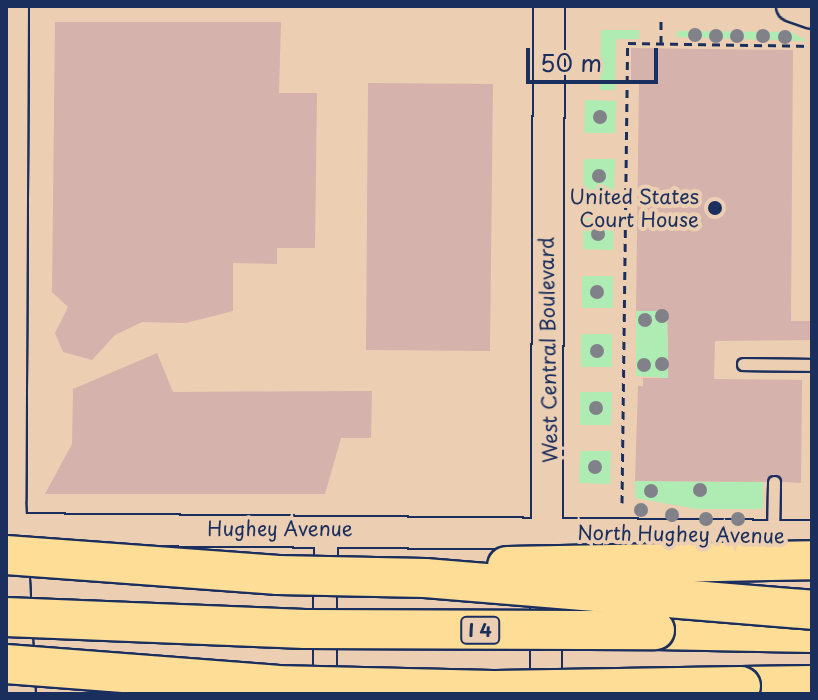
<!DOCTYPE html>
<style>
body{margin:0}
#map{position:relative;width:818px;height:700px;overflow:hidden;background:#eccfb3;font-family:"Playpen Sans",sans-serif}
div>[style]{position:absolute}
.green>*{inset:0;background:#aeecb4}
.building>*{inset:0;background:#d5b2ab}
.path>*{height:3px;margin-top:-1.5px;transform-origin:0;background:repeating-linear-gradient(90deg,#1b2f5e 0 8px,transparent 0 14px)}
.roads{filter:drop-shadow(2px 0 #1b2f5e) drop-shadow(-2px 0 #1b2f5e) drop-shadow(0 2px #1b2f5e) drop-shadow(0 -2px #1b2f5e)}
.lane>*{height:11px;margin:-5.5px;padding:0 5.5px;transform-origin:5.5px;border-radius:5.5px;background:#eccfb3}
.street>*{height:22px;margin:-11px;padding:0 11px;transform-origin:11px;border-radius:11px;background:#eccfb3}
.secondary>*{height:30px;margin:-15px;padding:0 15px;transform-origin:15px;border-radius:15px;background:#eccfb3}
.highway>*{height:38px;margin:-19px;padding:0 19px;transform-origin:19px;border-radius:19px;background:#fedd96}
.bridges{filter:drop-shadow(2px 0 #1b2f5e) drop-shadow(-2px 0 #1b2f5e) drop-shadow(0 2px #1b2f5e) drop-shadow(0 -2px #1b2f5e)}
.highway-bridge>*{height:38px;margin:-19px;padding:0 19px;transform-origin:19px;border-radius:19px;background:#fedd96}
.trees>*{width:14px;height:14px;margin:-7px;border-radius:50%;background:#818189}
.dots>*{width:22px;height:22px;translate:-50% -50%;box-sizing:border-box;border:4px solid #eccfb3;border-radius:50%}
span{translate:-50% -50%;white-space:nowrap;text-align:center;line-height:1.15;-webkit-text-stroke:8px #eccfb3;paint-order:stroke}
.shield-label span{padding:2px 6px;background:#eccfb3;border:2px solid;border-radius:6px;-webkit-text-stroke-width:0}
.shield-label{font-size:18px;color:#1b2f5e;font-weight:700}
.poi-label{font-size:20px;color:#1b2f5e}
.right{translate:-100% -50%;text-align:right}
.street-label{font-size:20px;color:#1b2f5e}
.frame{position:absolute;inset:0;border:8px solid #1b2f5e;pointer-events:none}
.scale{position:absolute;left:526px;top:48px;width:132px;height:36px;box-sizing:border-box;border:4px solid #1b2f5e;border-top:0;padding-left:10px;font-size:24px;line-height:28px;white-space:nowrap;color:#1b2f5e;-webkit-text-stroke:6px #eccfb3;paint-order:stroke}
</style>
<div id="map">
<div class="green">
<div style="clip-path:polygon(601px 30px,639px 30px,639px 39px,616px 39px,615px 90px,600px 90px)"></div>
<div style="clip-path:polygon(677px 31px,791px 32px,807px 41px,677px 37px)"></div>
<div style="clip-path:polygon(585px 100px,616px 101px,615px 133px,584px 133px)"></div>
<div style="clip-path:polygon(584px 159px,615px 159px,614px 192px,583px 191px)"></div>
<div style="clip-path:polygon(583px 218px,614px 218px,613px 250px,583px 249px)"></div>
<div style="clip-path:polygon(582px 276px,613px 276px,613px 308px,582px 308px)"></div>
<div style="clip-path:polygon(636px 311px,667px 311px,668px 378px,636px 376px)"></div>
<div style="clip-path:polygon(581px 334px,612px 334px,612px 367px,581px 367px)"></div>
<div style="clip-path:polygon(580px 392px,612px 392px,611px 425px,580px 425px)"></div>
<div style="clip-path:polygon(580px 451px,611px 451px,610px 484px,579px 483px)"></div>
<div style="clip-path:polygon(635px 481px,763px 482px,763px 509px,697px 509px,635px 498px)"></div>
</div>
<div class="building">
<div style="clip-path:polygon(55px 22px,281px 22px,279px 93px,317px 93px,315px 248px,277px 248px,277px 264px,233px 263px,233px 311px,186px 323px,142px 322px,115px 335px,92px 360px,63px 352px,55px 333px,68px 307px,52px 292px)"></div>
<div style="clip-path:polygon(631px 48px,793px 50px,791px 321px,812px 321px,812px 340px,715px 341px,714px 379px,802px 380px,801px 483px,782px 482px,773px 474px,766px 482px,635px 481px,638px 386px,643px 386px,643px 378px,668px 378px,668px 340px,667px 311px,636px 311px,639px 81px,631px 81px)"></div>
<div style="clip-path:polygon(368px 83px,493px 84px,490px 351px,366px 350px)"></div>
<div style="clip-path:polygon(157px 353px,173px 392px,372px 391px,371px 438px,341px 438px,325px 494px,45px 494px,72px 444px,73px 389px)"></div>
</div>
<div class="path">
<div style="left:661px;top:44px;width:23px;rotate:-90deg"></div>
<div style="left:622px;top:503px;width:460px;rotate:-89.3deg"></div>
<div style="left:628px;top:43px;width:184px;rotate:0.9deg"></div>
</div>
<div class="roads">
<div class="lane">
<div style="left:743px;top:364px;width:69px;rotate:0.8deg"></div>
<div style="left:773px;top:535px;width:53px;rotate:-88.9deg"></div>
</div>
<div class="street">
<div style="left:325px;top:694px;width:166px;rotate:-89.7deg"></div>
</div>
<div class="secondary">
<div style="left:13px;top:6px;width:493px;rotate:90.3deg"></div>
<div style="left:10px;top:499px;width:195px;rotate:87.1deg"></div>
<div style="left:792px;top:6px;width:21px;rotate:19deg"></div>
<div style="left:6px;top:529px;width:806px;rotate:0.5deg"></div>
<div style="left:546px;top:694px;width:688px;rotate:-89.75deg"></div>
</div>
<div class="highway">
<div style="left:655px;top:630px;width:157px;rotate:1.1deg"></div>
<div style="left:741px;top:686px;width:71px;rotate:-0.8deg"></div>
</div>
</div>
<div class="bridges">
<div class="highway-bridge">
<div style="left:6px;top:555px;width:273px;rotate:4.2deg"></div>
<div style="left:278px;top:575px;width:147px;rotate:1.2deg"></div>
<div style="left:425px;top:578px;width:388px;rotate:4.7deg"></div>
<div style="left:507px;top:566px;width:305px;rotate:-1.1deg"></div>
<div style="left:6px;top:617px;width:299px;rotate:2.3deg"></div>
<div style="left:305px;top:629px;width:350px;rotate:0.2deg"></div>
<div style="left:6px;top:664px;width:271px;rotate:4.4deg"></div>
<div style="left:276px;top:685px;width:217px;rotate:1.3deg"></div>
<div style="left:493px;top:690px;width:248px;rotate:-0.9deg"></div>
</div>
</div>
<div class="trees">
<div style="left:695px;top:35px"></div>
<div style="left:716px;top:36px"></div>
<div style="left:737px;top:36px"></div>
<div style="left:763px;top:36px"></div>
<div style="left:785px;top:37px"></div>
<div style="left:600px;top:117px"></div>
<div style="left:599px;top:176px"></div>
<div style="left:598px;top:234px"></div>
<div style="left:597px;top:292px"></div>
<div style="left:662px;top:316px"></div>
<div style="left:645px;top:320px"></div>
<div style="left:597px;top:351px"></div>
<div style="left:662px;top:364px"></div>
<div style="left:644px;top:365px"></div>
<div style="left:596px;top:408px"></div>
<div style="left:595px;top:467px"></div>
<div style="left:700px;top:490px"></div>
<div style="left:651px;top:491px"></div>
<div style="left:641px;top:510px"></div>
<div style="left:672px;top:515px"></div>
<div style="left:706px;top:519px"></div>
<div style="left:738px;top:519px"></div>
</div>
<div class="dots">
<div style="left:715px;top:208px;background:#1b2f5e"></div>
</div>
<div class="shield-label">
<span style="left:480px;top:630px">I 4</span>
</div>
<div class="poi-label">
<span class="right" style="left:699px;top:208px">United States<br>Court House</span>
</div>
<div class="street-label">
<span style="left:548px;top:350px;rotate:-91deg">West Central Boulevard</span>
<span style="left:280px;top:528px">Hughey Avenue</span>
<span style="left:681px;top:534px;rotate:1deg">North Hughey Avenue</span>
</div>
<div class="frame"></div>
<div class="scale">50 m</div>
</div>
